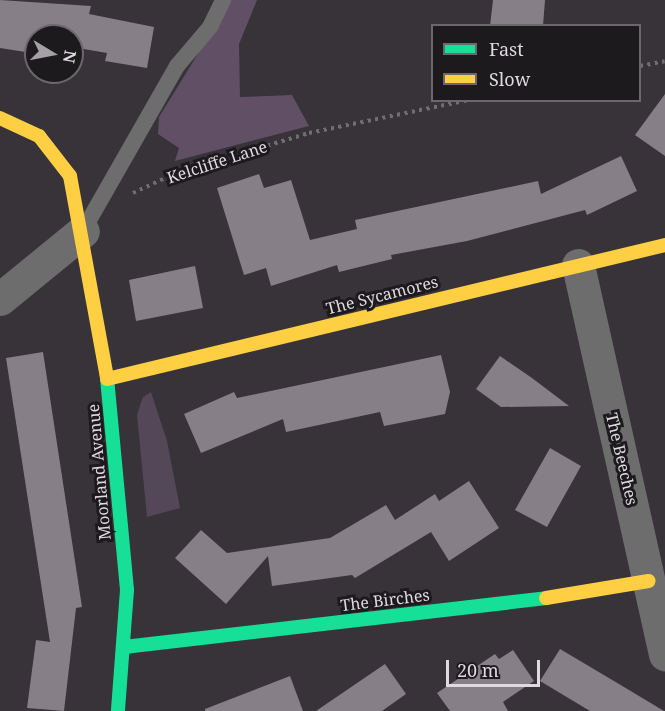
<!DOCTYPE html>
<style>
body{margin:0}
#map{position:relative;width:665px;height:711px;overflow:hidden;background:#373338;font-family:"Noto Serif",serif}
div>[style]{position:absolute}
.green>*{inset:0;background:#544858}
.forest>*{inset:0;background:#614f66}
.building>*{inset:0;background:#867f87}
.path>*{height:4px;margin-top:-2px;transform-origin:0;background:repeating-linear-gradient(90deg,#706e71 0 3px,transparent 0 7.5px)}
.lane>*{height:16px;margin:-8px;padding:0 8px;transform-origin:8px;border-radius:8px;background:#6e6d6e}
.street>*{height:33px;margin:-16.5px;padding:0 16.5px;transform-origin:16.5px;border-radius:16.5px;background:#6e6d6e}
.fast>*{height:14px;margin:-7px;padding:0 7px;transform-origin:7px;border-radius:7px;background:#16e098}
.slow>*{height:14px;margin:-7px;padding:0 7px;transform-origin:7px;border-radius:7px;background:#ffcf43}
span{translate:-50% -50%;white-space:nowrap;text-align:center;line-height:1.15;-webkit-text-stroke:6px #1d1a1e;paint-order:stroke}
.street-label{font-size:16px;color:#dfdae0}
.legend{position:absolute;left:431px;top:24px;width:210px;height:78px;box-sizing:border-box;background:#1d1a1e;border:2px solid #6b676c;margin:0;padding:8px 10px;list-style:none;font-size:18px;color:#dfdae0}
.legend li{display:flex;align-items:center;gap:12px;height:30px}
.legend b{width:30px;border:2px solid #6b676c}
.north{position:absolute;left:24px;top:24px;width:60px;height:60px;box-sizing:border-box;background:#1d1a1e;border:2px solid #6b676c;border-radius:50%;rotate:100deg;font-size:16px;font-weight:700;line-height:24px;text-align:center;color:#dfdae0}
.north::after{content:'';display:block;margin:auto;width:21px;height:27px;background:#a4a0a5;clip-path:polygon(50% 0,100% 100%,50% 72%,0 100%)}
.scale{position:absolute;left:446px;top:660px;width:94px;height:27px;box-sizing:border-box;border:3px solid #dfdae0;border-top:0;padding-left:8px;font-size:18px;line-height:21px;white-space:nowrap;color:#dfdae0;-webkit-text-stroke:4px #1d1a1e;paint-order:stroke}
</style>
<div id="map">
<div class="green">
<div style="clip-path:polygon(151px 392px,167px 441px,180px 508px,147px 517px,137px 415px,143px 397px)"></div>
</div>
<div class="forest">
<div style="clip-path:polygon(231px 0,257px 0,239px 44px,240px 97px,292px 95px,309px 126px,175px 161px,179px 148px,158px 134px,159px 117px)"></div>
</div>
<div class="building">
<div style="clip-path:polygon(0 0,91px 6px,89px 14px,154px 27px,147px 68px,105px 61px,107px 53px,72px 47px,72px 36px,36px 36px,32px 53px,0 48px)"></div>
<div style="clip-path:polygon(493px 0,545px 0,543px 26px,490px 26px)"></div>
<div style="clip-path:polygon(665px 94px,665px 156px,635px 135px)"></div>
<div style="clip-path:polygon(621px 156px,637px 191px,587px 215px,585px 210px,467px 241px,391px 255px,392px 259px,339px 272px,337px 265px,271px 286px,266px 268px,244px 275px,217px 188px,259px 174px,264px 188px,291px 180px,310px 240px,357px 229px,355px 220px,538px 181px,541px 194px)"></div>
<div style="clip-path:polygon(195px 266px,203px 308px,136px 321px,129px 280px)"></div>
<div style="clip-path:polygon(43px 352px,82px 607px,76px 608px,64px 711px,27px 708px,36px 640px,50px 642px,6px 358px)"></div>
<div style="clip-path:polygon(441px 355px,450px 392px,445px 414px,384px 426px,380px 412px,286px 432px,283px 419px,201px 453px,184px 414px,234px 392px,237px 398px)"></div>
<div style="clip-path:polygon(500px 356px,532px 378px,569px 406px,501px 407px,476px 389px)"></div>
<div style="clip-path:polygon(550px 448px,581px 466px,547px 527px,515px 510px)"></div>
<div style="clip-path:polygon(469px 481px,499px 528px,449px 561px,431px 532px,355px 578px,352px 575px,272px 586px,268px 556px,226px 604px,175px 558px,201px 530px,227px 553px,330px 538px,386px 505px,395px 520px,435px 494px,439px 501px)"></div>
<div style="clip-path:polygon(560px 649px,619px 684px,664px 711px,590px 711px,540px 681px)"></div>
<div style="clip-path:polygon(513px 650px,534px 681px,503px 702px,508px 711px,450px 711px,437px 693px,495px 654px,499px 659px)"></div>
<div style="clip-path:polygon(385px 664px,406px 694px,382px 711px,316px 711px)"></div>
<div style="clip-path:polygon(290px 676px,303px 711px,205px 711px,205px 709px)"></div>
</div>
<div class="path">
<div style="left:640px;top:66px;width:25px;rotate:-11deg"></div>
<div style="left:133px;top:193px;width:45px;rotate:-24.9deg"></div>
<div style="left:174px;top:174px;width:141px;rotate:-16.9deg"></div>
<div style="left:309px;top:133px;width:163px;rotate:-11.7deg"></div>
</div>
<div class="lane">
<div style="left:84px;top:229px;width:188px;rotate:-60.3deg"></div>
<div style="left:177px;top:66px;width:51px;rotate:-49.8deg"></div>
<div style="left:210px;top:27px;width:30px;rotate:-64deg"></div>
</div>
<div class="street">
<div style="left:578px;top:265px;width:399px;rotate:77.4deg"></div>
<div style="left:0;top:299px;width:107px;rotate:-39.3deg"></div>
</div>
<div class="fast">
<div style="left:107px;top:378px;width:213px;rotate:84.6deg"></div>
<div style="left:127px;top:590px;width:121px;rotate:94.3deg"></div>
<div style="left:124px;top:647px;width:425px;rotate:-6.6deg"></div>
</div>
<div class="slow">
<div style="left:0;top:118px;width:43px;rotate:24.8deg"></div>
<div style="left:39px;top:136px;width:51px;rotate:52.2deg"></div>
<div style="left:70px;top:176px;width:205px;rotate:79.6deg"></div>
<div style="left:107px;top:379px;width:574px;rotate:-13.5deg"></div>
<div style="left:546px;top:598px;width:104px;rotate:-9.4deg"></div>
</div>
<div class="street-label">
<span style="left:217px;top:162px;rotate:-18deg">Kelcliffe Lane</span>
<span style="left:382px;top:295px;rotate:-14deg">The Sycamores</span>
<span style="left:622px;top:459px;rotate:77deg">The Beeches</span>
<span style="left:99px;top:472px;rotate:-95deg">Moorland Avenue</span>
<span style="left:385px;top:600px;rotate:-7deg">The Birches</span>
</div>
<ul class="legend">
<li><b style="height:8px;background:#16e098"></b>Fast</li>
<li><b style="height:8px;background:#ffcf43"></b>Slow</li>
</ul>
<div class="north">N</div>
<div class="scale">20 m</div>
</div>
